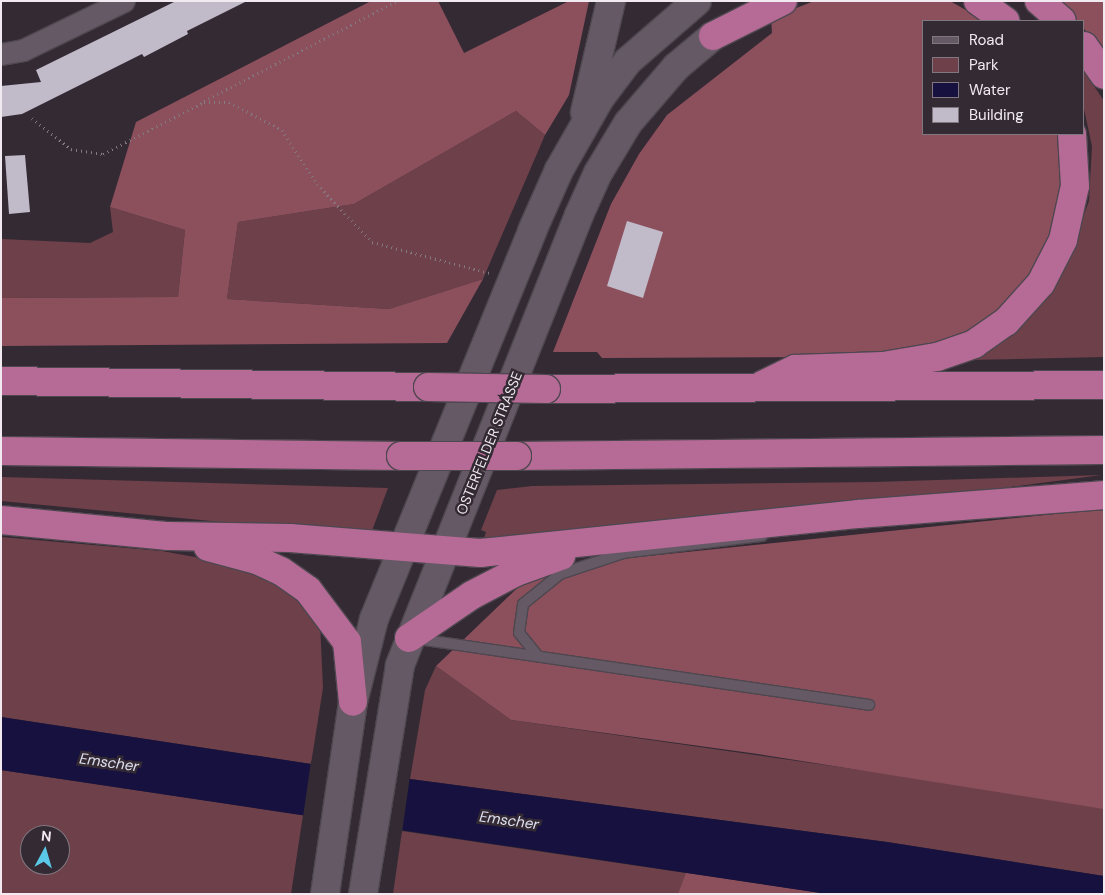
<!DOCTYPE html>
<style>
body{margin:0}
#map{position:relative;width:1105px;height:895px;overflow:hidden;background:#342a34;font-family:"DM Sans",sans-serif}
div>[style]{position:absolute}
.green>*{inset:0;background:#6e4049}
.forest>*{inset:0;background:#8c505d}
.water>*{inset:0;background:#16113e}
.pier>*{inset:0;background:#342a34}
.building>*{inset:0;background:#c0bac9}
.path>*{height:3px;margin-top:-1.5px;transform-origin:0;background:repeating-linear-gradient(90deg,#837a83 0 1px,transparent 0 5px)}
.roads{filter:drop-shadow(1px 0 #4e474f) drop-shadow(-1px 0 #4e474f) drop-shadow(0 1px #4e474f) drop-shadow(0 -1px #4e474f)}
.lane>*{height:10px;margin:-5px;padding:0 5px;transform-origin:5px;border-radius:5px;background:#645964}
.street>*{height:21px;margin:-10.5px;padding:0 10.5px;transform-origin:10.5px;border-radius:10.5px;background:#645964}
.secondary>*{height:28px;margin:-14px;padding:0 14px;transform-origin:14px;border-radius:14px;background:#645964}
.highway>*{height:28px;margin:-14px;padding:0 14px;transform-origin:14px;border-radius:14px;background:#b66a96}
.bridges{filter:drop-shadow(1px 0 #4e474f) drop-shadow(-1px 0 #4e474f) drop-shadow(0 1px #4e474f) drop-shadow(0 -1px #4e474f)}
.highway-bridge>*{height:28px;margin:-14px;padding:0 14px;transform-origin:14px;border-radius:14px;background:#b66a96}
span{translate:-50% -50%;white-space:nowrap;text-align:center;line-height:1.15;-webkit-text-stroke:5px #342a34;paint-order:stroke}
.street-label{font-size:14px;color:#f1ebf1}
.water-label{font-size:15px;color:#dee0f0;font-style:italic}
.frame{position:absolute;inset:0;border:2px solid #f1ebf1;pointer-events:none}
.legend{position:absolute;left:922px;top:20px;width:162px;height:115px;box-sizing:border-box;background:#342a34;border:1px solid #807780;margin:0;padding:6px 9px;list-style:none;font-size:15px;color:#f1ebf1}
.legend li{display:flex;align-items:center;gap:10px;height:25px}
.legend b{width:25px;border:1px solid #807780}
.north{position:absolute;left:20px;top:825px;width:50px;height:50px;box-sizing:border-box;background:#342a34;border:1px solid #807780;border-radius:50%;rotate:6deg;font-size:14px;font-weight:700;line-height:20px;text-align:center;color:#f1ebf1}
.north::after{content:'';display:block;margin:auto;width:18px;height:22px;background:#5ac8e6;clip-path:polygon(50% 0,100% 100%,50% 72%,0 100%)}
</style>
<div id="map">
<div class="green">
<div style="clip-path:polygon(1084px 71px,1104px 101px,1104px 357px,968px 360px,1068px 259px,1089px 201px,1092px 146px,1084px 109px)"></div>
<div style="clip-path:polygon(516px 111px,545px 135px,483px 279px,389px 309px,227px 299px,238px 222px,354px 204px)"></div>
<div style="clip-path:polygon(110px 207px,185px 230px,178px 297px,1px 298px,1px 239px,90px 243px,113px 232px)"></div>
<div style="clip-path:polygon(1102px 475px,871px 505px,483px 542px,486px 532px,481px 530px,497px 490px,532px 486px,874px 482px)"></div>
<div style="clip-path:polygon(1px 477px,388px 488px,370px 536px,1px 501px)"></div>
<div style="clip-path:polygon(1px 537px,162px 551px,238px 565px,290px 590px,320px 623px,323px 688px,311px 764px,1px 717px)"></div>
<div style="clip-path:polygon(436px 666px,511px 720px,1104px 805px,1104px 876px,887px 842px,410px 779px,425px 690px)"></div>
<div style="clip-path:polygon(evenodd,1px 770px,303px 815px,291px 894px,1px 894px,1px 770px,30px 835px,60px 835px,60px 865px,30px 865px,30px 835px)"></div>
<div style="clip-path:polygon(402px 831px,686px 873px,827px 894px,393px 894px)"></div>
</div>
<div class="forest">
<div style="clip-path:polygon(371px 1px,438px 1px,464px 53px,569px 1px,589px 1px,569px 95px,545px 135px,516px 111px,354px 204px,238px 222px,227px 299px,389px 309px,483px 279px,447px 343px,1px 346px,1px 298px,178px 297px,185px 230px,110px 207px,136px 122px)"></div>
<div style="clip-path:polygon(814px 1px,950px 1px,985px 21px,924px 21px,924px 134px,1057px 134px,1063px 169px,1060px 202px,1046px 247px,1025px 283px,988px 319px,948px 341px,906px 352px,850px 357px,602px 358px,597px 352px,553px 352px,611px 204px,639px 154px,667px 115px,772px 33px,771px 18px)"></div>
<div style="clip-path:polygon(1055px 1px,1104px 1px,1104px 49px,1084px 29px,1084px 21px,1075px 21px)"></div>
<div style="clip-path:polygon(1104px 509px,1104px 809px,758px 754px,511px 720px,436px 666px,532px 574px,571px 564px)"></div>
<div style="clip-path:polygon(686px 873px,827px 894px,678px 894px)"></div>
</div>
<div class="water">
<div style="clip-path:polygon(1px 717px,410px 779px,887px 842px,1104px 876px,1104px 894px,827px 894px,1px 770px)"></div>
</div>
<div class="pier">
<div style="clip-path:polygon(311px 761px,410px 776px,402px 833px,303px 817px)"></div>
</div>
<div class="building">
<div style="clip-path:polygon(176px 1px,247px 1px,187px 31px,188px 34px,144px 57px,142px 54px,22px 114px,1px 117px,1px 86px,41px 82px,36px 70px)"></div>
<div style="clip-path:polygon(25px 155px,30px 212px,9px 214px,5px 156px)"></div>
<div style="clip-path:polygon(627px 221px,663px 232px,643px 298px,607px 286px)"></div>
</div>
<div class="path">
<div style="left:204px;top:101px;width:217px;rotate:-27.4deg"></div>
<div style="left:32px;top:118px;width:50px;rotate:38.5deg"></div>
<div style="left:71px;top:149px;width:32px;rotate:9deg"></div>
<div style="left:103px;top:154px;width:114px;rotate:-27.2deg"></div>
<div style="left:204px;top:102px;width:25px"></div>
<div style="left:229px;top:102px;width:60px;rotate:27.8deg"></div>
<div style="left:282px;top:130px;width:64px;rotate:57.1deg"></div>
<div style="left:317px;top:184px;width:80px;rotate:46.5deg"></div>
<div style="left:372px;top:242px;width:121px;rotate:14.8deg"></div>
</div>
<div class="roads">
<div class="lane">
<div style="left:418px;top:639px;width:456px;rotate:8.3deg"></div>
<div style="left:537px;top:655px;width:28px;rotate:-129deg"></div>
<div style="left:519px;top:633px;width:29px;rotate:-82deg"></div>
<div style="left:523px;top:604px;width:48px;rotate:-39deg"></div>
<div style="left:560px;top:574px;width:66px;rotate:-18.4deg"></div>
<div style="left:623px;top:553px;width:140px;rotate:-7deg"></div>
</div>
<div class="street">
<div style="left:1px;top:54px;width:22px;rotate:-10deg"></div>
<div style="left:23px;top:50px;width:112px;rotate:-25.9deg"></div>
</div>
<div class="secondary">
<div style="left:585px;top:112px;width:114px;rotate:-76.8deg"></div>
<div style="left:325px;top:894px;width:194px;rotate:-81.7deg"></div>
<div style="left:353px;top:702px;width:86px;rotate:-75.8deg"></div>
<div style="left:374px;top:619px;width:419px;rotate:-67.8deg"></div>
<div style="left:532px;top:231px;width:67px;rotate:-66.1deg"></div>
<div style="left:559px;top:170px;width:83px;rotate:-60.3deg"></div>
<div style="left:600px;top:98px;width:46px;rotate:-52.9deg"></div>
<div style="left:628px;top:61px;width:91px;rotate:-41deg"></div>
<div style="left:363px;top:894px;width:232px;rotate:-80.8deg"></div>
<div style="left:400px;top:665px;width:484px;rotate:-68.3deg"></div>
<div style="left:579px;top:215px;width:46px;rotate:-65.7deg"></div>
<div style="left:598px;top:173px;width:58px;rotate:-59deg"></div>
<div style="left:628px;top:123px;width:74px;rotate:-49.4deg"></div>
<div style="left:676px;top:67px;width:48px;rotate:-40deg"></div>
</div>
<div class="highway">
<div style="left:978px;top:1px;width:34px;rotate:36deg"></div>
<div style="left:1039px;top:1px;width:30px;rotate:41deg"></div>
<div style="left:713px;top:36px;width:78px;rotate:-26.6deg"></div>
<div style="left:1084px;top:46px;width:35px;rotate:55deg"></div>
<div style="left:1px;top:381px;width:427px;rotate:0.8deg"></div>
<div style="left:762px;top:385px;width:37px;rotate:-26deg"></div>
<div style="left:795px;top:369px;width:88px;rotate:-2deg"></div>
<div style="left:883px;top:366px;width:55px;rotate:-9.5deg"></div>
<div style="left:937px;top:357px;width:39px;rotate:-19deg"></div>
<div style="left:974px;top:344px;width:39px;rotate:-35deg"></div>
<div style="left:1006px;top:322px;width:52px;rotate:-48.1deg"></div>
<div style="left:1041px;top:283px;width:48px;rotate:-62.9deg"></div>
<div style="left:1063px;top:240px;width:55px;rotate:-77.5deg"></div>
<div style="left:1075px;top:186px;width:52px;rotate:-93.3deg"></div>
<div style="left:546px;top:389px;width:558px;rotate:-0.41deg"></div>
<div style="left:1px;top:451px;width:400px;rotate:0.7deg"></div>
<div style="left:517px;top:456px;width:587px;rotate:-0.59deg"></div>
<div style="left:1px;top:520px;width:168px;rotate:5.5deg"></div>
<div style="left:168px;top:536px;width:122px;rotate:0.9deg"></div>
<div style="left:290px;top:538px;width:191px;rotate:4.5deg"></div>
<div style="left:480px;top:553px;width:381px;rotate:-5.9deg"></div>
<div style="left:859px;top:514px;width:246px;rotate:-4.4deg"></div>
<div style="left:208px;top:547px;width:51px;rotate:14.9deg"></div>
<div style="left:257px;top:560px;width:26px;rotate:25deg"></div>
<div style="left:281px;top:571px;width:33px;rotate:35deg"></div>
<div style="left:308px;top:590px;width:65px;rotate:53.1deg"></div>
<div style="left:347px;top:642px;width:60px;rotate:84.3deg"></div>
<div style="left:409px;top:638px;width:76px;rotate:-34.3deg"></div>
<div style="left:472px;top:595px;width:50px;rotate:-27.6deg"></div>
<div style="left:516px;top:572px;width:48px;rotate:-19.6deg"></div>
</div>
</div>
<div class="bridges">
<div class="highway-bridge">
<div style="left:428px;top:387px;width:118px;rotate:1deg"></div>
<div style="left:401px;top:456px;width:116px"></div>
</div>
</div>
<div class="street-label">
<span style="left:489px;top:443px;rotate:-68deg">OSTERFELDER STRASSE</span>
</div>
<div class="water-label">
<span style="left:109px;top:763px;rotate:8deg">Emscher</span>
<span style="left:509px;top:821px;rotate:8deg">Emscher</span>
</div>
<div class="frame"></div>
<ul class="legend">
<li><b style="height:6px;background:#645964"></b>Road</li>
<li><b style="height:14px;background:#6e4049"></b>Park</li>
<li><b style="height:14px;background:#16113e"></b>Water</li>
<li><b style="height:14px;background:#c0bac9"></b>Building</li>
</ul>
<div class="north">N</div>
</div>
